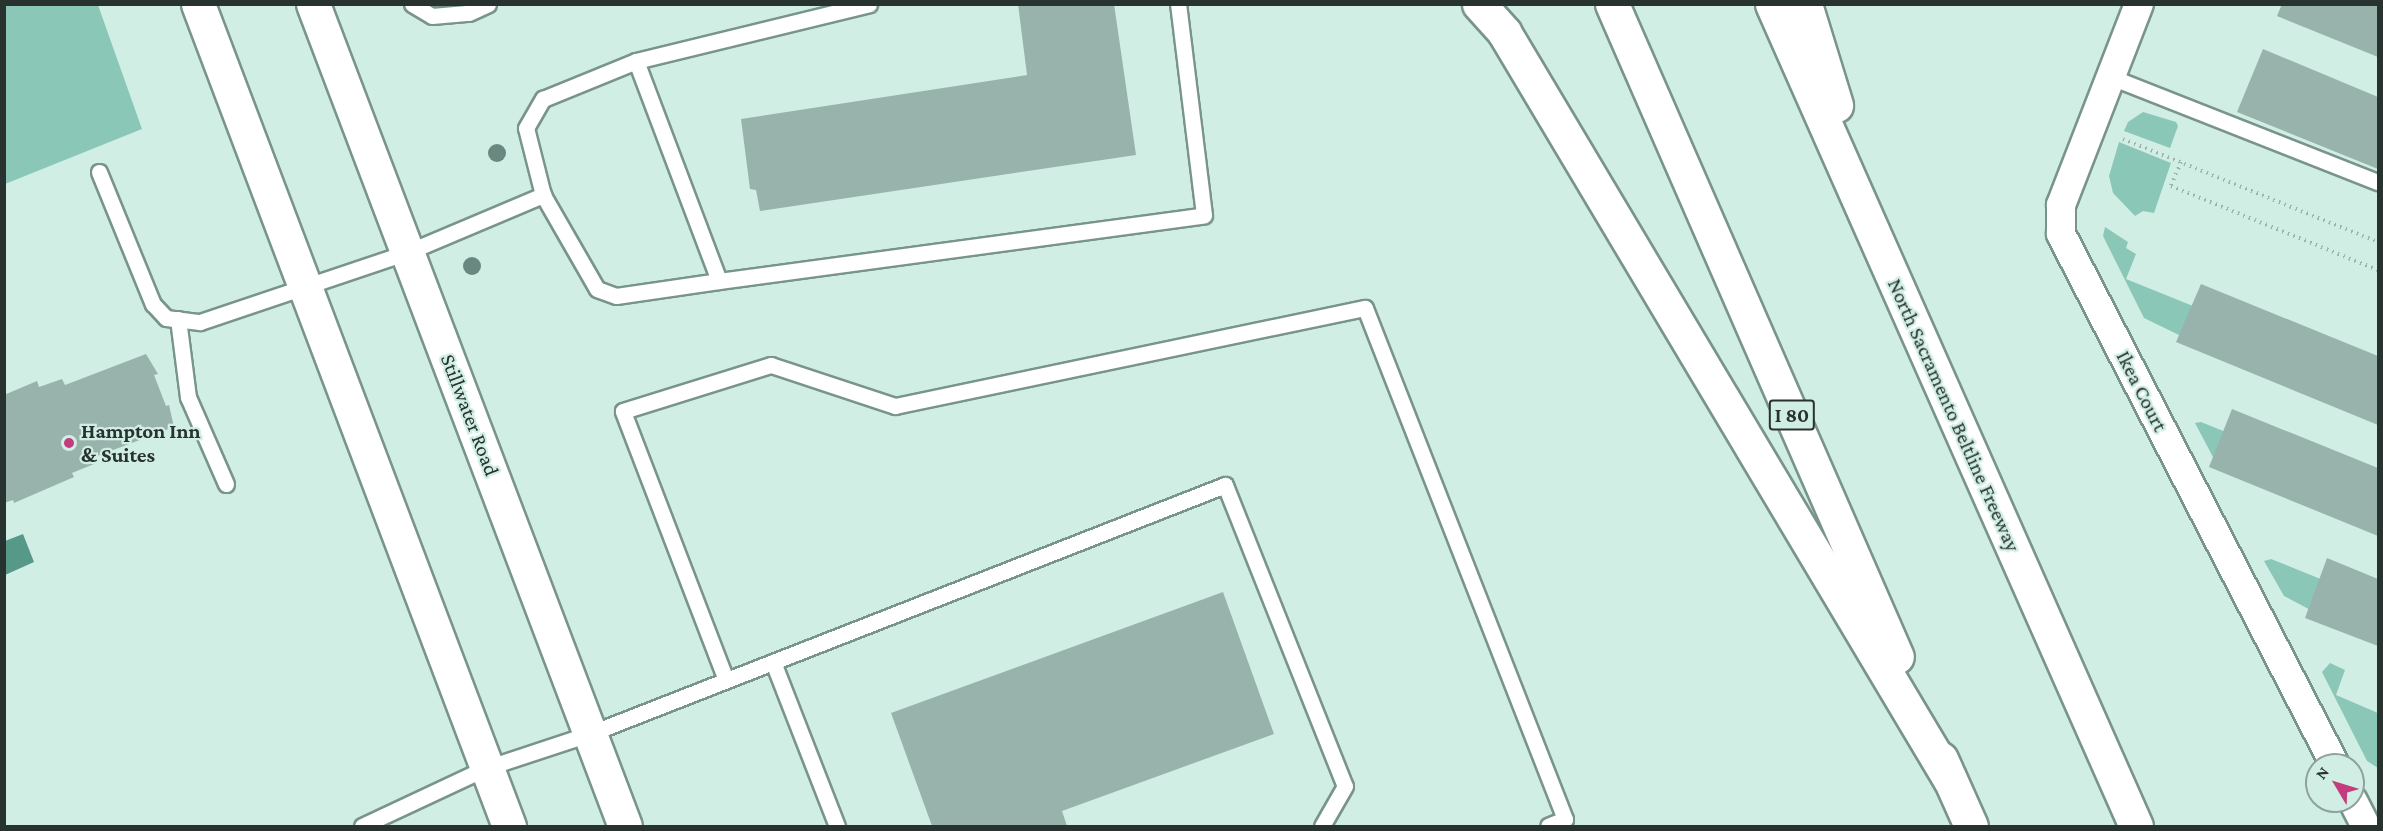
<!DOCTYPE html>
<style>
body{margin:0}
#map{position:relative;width:2383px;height:831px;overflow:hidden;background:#d1eee5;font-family:"Crimson Pro",serif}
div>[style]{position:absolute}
.green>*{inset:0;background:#8bc7b7}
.water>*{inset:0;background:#579988}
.building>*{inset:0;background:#98b3ab}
.path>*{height:4px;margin-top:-2px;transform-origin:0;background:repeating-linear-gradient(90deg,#9db4ad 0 1.5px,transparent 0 6px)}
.roads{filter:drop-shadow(2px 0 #79948c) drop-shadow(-2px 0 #79948c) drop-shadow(0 2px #79948c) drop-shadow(0 -2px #79948c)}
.lane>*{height:15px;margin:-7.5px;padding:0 7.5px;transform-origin:7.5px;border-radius:7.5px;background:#fff}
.street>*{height:28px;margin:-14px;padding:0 14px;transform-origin:14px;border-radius:14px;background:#fff}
.secondary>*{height:33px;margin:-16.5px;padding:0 16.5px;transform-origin:16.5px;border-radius:16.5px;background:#fff}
.highway>*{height:33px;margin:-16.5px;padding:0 16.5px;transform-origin:16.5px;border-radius:16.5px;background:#fff}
.trees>*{width:18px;height:18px;margin:-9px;border-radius:50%;background:#698880}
.dots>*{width:16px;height:16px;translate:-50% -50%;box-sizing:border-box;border:3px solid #d1eee5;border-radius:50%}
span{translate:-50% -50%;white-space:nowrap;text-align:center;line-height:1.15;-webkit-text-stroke:4.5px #d1eee5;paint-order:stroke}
.shield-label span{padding:2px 4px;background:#d1eee5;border:2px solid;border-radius:4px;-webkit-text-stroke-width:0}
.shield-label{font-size:20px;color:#28322f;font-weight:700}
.street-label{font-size:21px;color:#28322f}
.poi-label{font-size:21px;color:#28322f;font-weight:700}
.left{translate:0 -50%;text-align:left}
.frame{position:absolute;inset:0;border:6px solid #28322f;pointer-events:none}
.north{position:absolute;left:2305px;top:753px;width:60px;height:60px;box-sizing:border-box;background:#d1eee5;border:2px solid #8da39c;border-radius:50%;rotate:308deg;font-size:16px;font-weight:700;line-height:24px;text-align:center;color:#28322f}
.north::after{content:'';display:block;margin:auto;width:21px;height:27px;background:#c33c7c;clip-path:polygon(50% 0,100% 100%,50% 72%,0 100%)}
</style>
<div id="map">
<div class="green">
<div style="clip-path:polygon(5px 4px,98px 5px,142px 129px,5px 184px)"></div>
<div style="clip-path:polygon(2143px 112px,2176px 122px,2178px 126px,2170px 148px,2124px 131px,2128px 122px)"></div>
<div style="clip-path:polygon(2119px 142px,2171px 163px,2154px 213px,2143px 211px,2135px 216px,2113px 193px,2109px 176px)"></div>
<div style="clip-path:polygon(2105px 227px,2128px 242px,2126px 248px,2136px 254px,2126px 279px,2193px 306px,2181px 336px,2144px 318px,2103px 236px)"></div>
<div style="clip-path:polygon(2201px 422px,2263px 447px,2214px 459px,2195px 423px)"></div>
<div style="clip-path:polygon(2271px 559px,2333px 584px,2318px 614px,2284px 596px,2264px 561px)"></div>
<div style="clip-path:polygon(2330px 663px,2345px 670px,2336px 695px,2378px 713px,2378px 768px,2367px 761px,2322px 672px)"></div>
</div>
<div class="water">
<div style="clip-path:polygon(23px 534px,34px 562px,5px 575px,5px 541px)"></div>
</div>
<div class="building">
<div style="clip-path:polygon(1018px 4px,1114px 4px,1136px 155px,760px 211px,756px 190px,750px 189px,741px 119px,1027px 75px)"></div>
<div style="clip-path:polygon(2282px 4px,2378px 4px,2378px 57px,2277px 16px)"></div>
<div style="clip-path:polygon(2263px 49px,2378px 97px,2378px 169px,2237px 112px)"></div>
<div style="clip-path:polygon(2201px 284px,2378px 356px,2378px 425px,2176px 342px)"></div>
<div style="clip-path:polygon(146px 354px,158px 374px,154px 375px,166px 406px,169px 405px,174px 427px,92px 458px,94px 464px,72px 473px,74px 477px,14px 503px,13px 500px,4px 503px,4px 395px,37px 381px,39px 387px,62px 379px,65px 385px)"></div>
<div style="clip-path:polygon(2232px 409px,2378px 468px,2378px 536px,2209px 467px)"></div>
<div style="clip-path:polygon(2327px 558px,2378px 579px,2378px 646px,2305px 618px)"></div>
<div style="clip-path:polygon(1223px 592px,1274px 734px,1062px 811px,1067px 826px,932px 826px,891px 713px)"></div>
</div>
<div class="path">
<div style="left:2123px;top:139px;width:275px;rotate:22deg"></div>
<div style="left:2181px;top:162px;width:26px;rotate:113deg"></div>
<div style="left:2171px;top:186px;width:223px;rotate:22.1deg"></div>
</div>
<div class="roads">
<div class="lane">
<div style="left:412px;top:4px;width:23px;rotate:31deg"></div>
<div style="left:432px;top:16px;width:37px;rotate:-5deg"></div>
<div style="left:469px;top:13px;width:21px;rotate:-25deg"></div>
<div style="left:636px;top:61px;width:235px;rotate:69.3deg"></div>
<div style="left:719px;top:281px;width:104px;rotate:171.7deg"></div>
<div style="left:616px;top:296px;width:20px;rotate:-160deg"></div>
<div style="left:597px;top:289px;width:108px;rotate:-119.9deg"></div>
<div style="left:543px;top:195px;width:69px;rotate:-104.2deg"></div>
<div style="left:526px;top:128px;width:34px;rotate:-60deg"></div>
<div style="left:543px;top:99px;width:100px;rotate:-22.2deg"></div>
<div style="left:636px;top:61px;width:240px;rotate:-13.7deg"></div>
<div style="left:2111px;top:77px;width:287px;rotate:21.5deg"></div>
<div style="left:99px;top:172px;width:143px;rotate:67.8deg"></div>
<div style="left:153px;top:304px;width:19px;rotate:47deg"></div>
<div style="left:166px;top:318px;width:34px;rotate:7deg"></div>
<div style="left:200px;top:322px;width:219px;rotate:-18.6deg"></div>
<div style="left:408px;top:252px;width:147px;rotate:-22.9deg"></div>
<div style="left:719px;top:281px;width:489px;rotate:-7.7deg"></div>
<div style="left:1204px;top:215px;width:213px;rotate:-97deg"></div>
<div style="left:178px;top:319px;width:79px;rotate:82.7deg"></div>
<div style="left:188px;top:397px;width:95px;rotate:66.4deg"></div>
<div style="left:773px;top:662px;width:176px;rotate:68.7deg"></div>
<div style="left:726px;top:680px;width:288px;rotate:-111deg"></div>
<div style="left:623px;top:411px;width:155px;rotate:-17.3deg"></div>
<div style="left:771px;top:365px;width:131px;rotate:18.3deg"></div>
<div style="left:895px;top:406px;width:480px;rotate:-11.8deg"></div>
<div style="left:1365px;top:308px;width:549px;rotate:68.63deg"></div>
<div style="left:1565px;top:819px;width:18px;rotate:158deg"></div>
<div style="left:362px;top:826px;width:137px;rotate:-25.1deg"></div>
<div style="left:486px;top:768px;width:108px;rotate:-18.3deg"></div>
<div style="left:589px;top:734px;width:683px;rotate:-21.38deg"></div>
<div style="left:1225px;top:485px;width:324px;rotate:68.3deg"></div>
<div style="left:1345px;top:786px;width:46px;rotate:119.9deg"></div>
</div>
<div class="street">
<div style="left:2139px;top:4px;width:216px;rotate:111.2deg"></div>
<div style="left:2061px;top:205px;width:29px;rotate:90deg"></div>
<div style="left:2061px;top:234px;width:598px;rotate:62.71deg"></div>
<div style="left:2353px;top:801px;width:28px;rotate:63deg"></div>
</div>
<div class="secondary">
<div style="left:198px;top:4px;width:879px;rotate:69.28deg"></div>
<div style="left:313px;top:4px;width:879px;rotate:69.22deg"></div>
</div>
<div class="highway">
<div style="left:1479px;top:4px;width:38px;rotate:48deg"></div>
<div style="left:1504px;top:32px;width:871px;rotate:59.19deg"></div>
<div style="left:1612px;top:4px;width:712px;rotate:66.42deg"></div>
<div style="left:1772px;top:4px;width:899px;rotate:66.12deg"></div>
<div style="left:1805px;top:4px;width:106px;rotate:72.9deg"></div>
<div style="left:1941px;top:759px;width:73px;rotate:65.9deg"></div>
</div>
</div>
<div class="trees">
<div style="left:497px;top:153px"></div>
<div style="left:472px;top:266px"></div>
</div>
<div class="dots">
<div style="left:69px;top:443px;background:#c33c7c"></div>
</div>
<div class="shield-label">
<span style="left:1792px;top:415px">I 80</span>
</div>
<div class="street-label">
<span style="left:2142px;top:391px;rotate:63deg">Ikea Court</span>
<span style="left:470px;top:415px;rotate:69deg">Stillwater Road</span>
<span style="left:1954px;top:415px;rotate:66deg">North Sacramento Beltline Freeway</span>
</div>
<div class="poi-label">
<span class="left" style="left:81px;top:443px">Hampton Inn<br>&amp; Suites</span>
</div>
<div class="frame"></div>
<div class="north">N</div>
</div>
